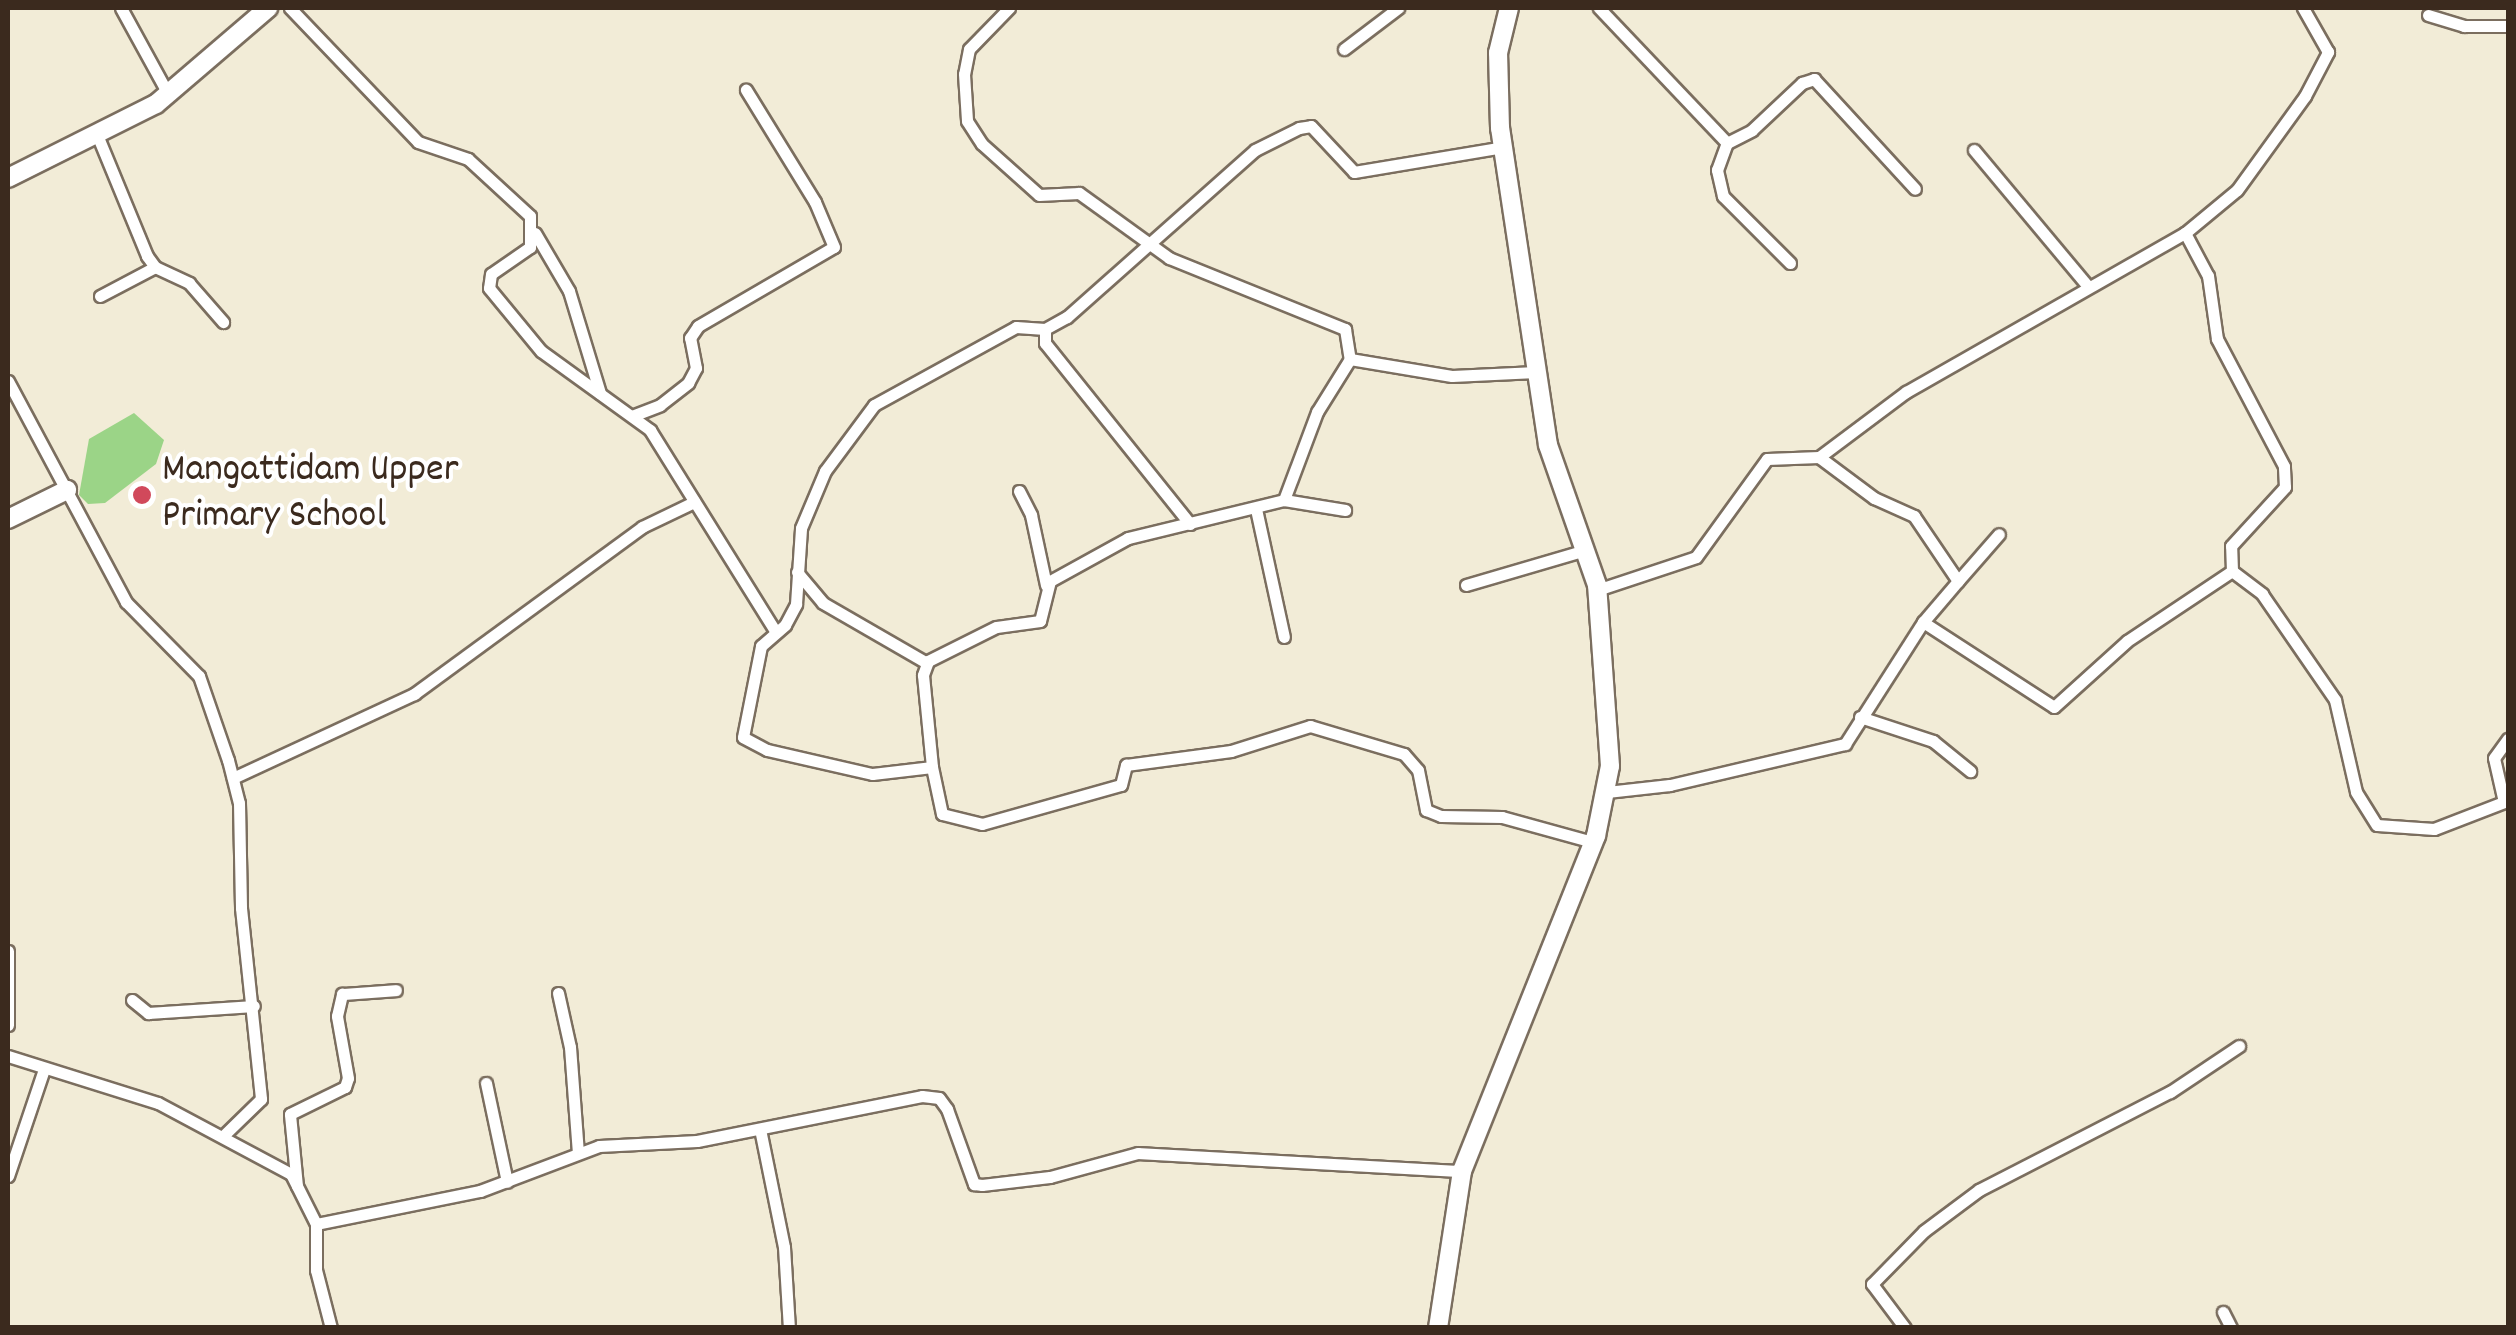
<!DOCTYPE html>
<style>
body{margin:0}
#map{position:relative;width:2516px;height:1335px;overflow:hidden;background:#f2ecd7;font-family:Dekko,sans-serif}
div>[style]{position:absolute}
.green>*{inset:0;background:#9bd487}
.roads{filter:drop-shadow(2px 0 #7b6e5f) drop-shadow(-2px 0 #7b6e5f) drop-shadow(0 2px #7b6e5f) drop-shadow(0 -2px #7b6e5f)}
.street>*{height:11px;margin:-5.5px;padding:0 5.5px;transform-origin:5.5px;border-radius:5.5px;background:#fff}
.secondary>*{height:18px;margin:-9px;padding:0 9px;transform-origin:9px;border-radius:9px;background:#fff}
.dots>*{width:28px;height:28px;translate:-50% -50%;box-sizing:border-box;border:5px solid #fff;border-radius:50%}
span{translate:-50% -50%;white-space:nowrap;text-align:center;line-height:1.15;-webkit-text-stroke:8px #fff;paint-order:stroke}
.poi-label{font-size:40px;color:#3b2a1e}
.left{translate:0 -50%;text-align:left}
.frame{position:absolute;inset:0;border:10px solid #3b2a1e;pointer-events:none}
</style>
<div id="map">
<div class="green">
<div style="clip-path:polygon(134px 413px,164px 440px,156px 464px,105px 503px,88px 504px,79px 495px,89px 439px)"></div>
</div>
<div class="roads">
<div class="street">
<div style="left:121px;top:8px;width:98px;rotate:61.3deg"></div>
<div style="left:290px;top:8px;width:185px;rotate:46.3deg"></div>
<div style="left:418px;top:142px;width:53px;rotate:18.8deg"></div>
<div style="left:468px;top:159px;width:84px;rotate:42.6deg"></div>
<div style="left:530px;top:216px;width:31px;rotate:90deg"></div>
<div style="left:530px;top:247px;width:47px;rotate:145.3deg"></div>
<div style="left:491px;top:274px;width:14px;rotate:98deg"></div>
<div style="left:489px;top:288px;width:82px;rotate:50.5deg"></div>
<div style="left:541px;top:351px;width:135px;rotate:35.9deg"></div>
<div style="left:650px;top:430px;width:237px;rotate:58.1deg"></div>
<div style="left:1009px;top:8px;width:57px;rotate:134.3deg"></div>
<div style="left:969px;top:49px;width:25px;rotate:101deg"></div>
<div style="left:964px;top:74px;width:47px;rotate:86.3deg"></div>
<div style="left:967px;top:121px;width:27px;rotate:57deg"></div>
<div style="left:982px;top:144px;width:76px;rotate:41.8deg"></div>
<div style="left:1039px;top:195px;width:40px;rotate:-2.9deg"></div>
<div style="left:1079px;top:193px;width:111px;rotate:35.8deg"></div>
<div style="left:1169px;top:258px;width:190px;rotate:22deg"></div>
<div style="left:1345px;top:329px;width:30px;rotate:81deg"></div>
<div style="left:1599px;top:8px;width:186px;rotate:46.5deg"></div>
<div style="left:2428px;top:15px;width:38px;rotate:17deg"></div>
<div style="left:2464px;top:26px;width:44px"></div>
<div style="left:1344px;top:49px;width:68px;rotate:-37.2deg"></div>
<div style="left:98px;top:137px;width:129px;rotate:67.6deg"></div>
<div style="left:147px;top:256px;width:14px;rotate:54deg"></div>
<div style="left:155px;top:267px;width:38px;rotate:25deg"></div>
<div style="left:189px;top:283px;width:52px;rotate:48.9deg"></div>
<div style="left:1974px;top:150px;width:175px;rotate:50.1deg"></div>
<div style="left:535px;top:233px;width:67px;rotate:59.6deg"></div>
<div style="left:569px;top:291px;width:107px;rotate:73.1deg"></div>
<div style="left:1790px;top:263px;width:95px;rotate:-135deg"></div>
<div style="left:1723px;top:196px;width:27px;rotate:-103deg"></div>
<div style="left:1717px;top:170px;width:29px;rotate:-70deg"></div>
<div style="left:1727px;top:143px;width:28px;rotate:-27deg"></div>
<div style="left:1752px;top:130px;width:69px;rotate:-43.2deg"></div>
<div style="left:1802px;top:83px;width:13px;rotate:-18deg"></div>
<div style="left:1814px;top:79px;width:149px;rotate:47.4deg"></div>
<div style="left:100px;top:296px;width:62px;rotate:-27.8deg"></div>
<div style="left:1045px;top:329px;width:14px;rotate:90deg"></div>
<div style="left:1045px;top:343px;width:232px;rotate:51.3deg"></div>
<div style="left:1350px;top:359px;width:62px;rotate:121.9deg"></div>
<div style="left:1317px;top:412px;width:94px;rotate:110.6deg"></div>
<div style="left:1284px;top:500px;width:161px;rotate:166.3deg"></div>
<div style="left:1128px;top:538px;width:89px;rotate:151.1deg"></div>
<div style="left:1050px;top:581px;width:41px;rotate:104deg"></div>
<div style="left:1040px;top:621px;width:44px;rotate:172.2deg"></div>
<div style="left:996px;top:627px;width:76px;rotate:153.4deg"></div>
<div style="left:928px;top:661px;width:15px;rotate:110deg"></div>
<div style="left:923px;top:675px;width:92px;rotate:84.4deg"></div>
<div style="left:932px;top:767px;width:60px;rotate:173.3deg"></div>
<div style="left:872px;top:774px;width:108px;rotate:-167.1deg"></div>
<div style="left:767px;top:750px;width:27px;rotate:-152deg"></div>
<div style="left:743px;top:737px;width:93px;rotate:-78.8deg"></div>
<div style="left:761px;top:646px;width:32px;rotate:-41deg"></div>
<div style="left:785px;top:625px;width:24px;rotate:-62deg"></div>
<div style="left:796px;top:604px;width:76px;rotate:-86.2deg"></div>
<div style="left:801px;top:528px;width:62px;rotate:-67.2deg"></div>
<div style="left:825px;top:471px;width:82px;rotate:-53.4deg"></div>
<div style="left:874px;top:405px;width:162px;rotate:-28.8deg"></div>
<div style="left:1016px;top:327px;width:29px;rotate:4deg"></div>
<div style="left:1045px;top:329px;width:25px;rotate:-29deg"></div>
<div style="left:1067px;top:317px;width:251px;rotate:-41.6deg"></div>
<div style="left:1255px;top:150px;width:49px;rotate:-26.6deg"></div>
<div style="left:1299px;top:128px;width:12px;rotate:-9deg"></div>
<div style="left:1311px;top:126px;width:63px;rotate:46.9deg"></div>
<div style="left:1354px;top:172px;width:151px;rotate:-9.5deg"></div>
<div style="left:1350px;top:359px;width:103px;rotate:9.5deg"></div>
<div style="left:1452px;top:376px;width:84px;rotate:-2.7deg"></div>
<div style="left:8px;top:381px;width:251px;rotate:61.9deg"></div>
<div style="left:126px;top:602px;width:104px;rotate:45.4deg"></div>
<div style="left:199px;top:676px;width:89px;rotate:71deg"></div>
<div style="left:228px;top:760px;width:44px;rotate:75.7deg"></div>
<div style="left:239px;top:803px;width:105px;rotate:88.9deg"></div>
<div style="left:241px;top:908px;width:192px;rotate:84deg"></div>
<div style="left:261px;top:1099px;width:50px;rotate:135.8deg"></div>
<div style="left:632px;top:416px;width:30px;rotate:-21deg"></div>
<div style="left:660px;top:405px;width:36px;rotate:-38deg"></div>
<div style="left:688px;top:383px;width:17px;rotate:-62deg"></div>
<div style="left:696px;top:368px;width:31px;rotate:-101deg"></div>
<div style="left:690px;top:338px;width:14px;rotate:-56deg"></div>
<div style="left:698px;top:326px;width:157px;rotate:-30.2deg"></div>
<div style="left:834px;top:247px;width:49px;rotate:-112.9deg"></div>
<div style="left:815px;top:202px;width:132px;rotate:-121.6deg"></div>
<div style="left:1819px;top:457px;width:109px;rotate:-36.8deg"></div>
<div style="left:1906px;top:392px;width:321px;rotate:-29.7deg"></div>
<div style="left:1019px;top:491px;width:27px;rotate:63deg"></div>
<div style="left:1031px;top:515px;width:72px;rotate:77.9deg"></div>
<div style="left:1284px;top:500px;width:62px;rotate:9.3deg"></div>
<div style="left:1256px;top:509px;width:131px;rotate:77.7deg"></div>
<div style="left:2232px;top:571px;width:38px;rotate:37deg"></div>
<div style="left:2262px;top:594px;width:129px;rotate:55.4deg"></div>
<div style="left:2335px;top:700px;width:94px;rotate:77.1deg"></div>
<div style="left:2356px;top:792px;width:39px;rotate:58deg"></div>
<div style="left:2377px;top:825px;width:57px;rotate:4deg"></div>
<div style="left:2434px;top:829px;width:75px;rotate:-21.1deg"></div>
<div style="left:2504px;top:802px;width:45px;rotate:-102.8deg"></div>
<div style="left:2494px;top:758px;width:24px;rotate:-54deg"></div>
<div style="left:797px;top:572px;width:40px;rotate:50deg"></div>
<div style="left:823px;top:603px;width:120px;rotate:30deg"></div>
<div style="left:1958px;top:581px;width:62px;rotate:-48.9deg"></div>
<div style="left:1466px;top:585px;width:121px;rotate:-16.3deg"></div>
<div style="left:1597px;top:590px;width:104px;rotate:-18.4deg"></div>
<div style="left:1696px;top:557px;width:121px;rotate:-54.1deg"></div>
<div style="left:1767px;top:459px;width:52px;rotate:-2.2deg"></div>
<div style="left:1819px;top:457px;width:69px;rotate:36.7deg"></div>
<div style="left:1874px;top:498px;width:44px;rotate:24.2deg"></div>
<div style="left:1914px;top:516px;width:78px;rotate:55.9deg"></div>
<div style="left:1958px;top:581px;width:54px;rotate:130.5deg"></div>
<div style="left:1923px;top:622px;width:156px;rotate:33deg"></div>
<div style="left:2054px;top:707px;width:98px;rotate:-42.1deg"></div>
<div style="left:2127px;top:641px;width:126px;rotate:-33.7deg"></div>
<div style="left:2232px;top:571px;width:25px;rotate:-92deg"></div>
<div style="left:2231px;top:546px;width:80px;rotate:-47.5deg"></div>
<div style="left:2285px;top:487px;width:21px;rotate:-93deg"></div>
<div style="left:2284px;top:466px;width:144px;rotate:-117.8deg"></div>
<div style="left:2217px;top:339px;width:64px;rotate:-98.1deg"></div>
<div style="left:2208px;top:276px;width:49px;rotate:-118.1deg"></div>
<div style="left:2185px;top:233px;width:67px;rotate:-39.6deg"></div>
<div style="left:2237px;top:190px;width:116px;rotate:-54.1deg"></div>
<div style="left:2305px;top:96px;width:50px;rotate:-62.4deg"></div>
<div style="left:2328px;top:52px;width:51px;rotate:-119.6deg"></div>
<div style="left:1860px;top:717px;width:77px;rotate:18.2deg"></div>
<div style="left:1933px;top:741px;width:48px;rotate:39deg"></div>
<div style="left:932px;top:767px;width:48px;rotate:78deg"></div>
<div style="left:942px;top:814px;width:41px;rotate:14deg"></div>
<div style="left:982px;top:824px;width:144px;rotate:-15.7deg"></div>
<div style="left:1121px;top:785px;width:21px;rotate:-76deg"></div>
<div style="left:1126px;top:765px;width:106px;rotate:-7.6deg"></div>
<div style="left:1231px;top:751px;width:83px;rotate:-17.6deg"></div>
<div style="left:1310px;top:726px;width:98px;rotate:16.6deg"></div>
<div style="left:1404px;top:754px;width:21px;rotate:49deg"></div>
<div style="left:1418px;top:770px;width:41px;rotate:78.7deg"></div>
<div style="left:1426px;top:810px;width:16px;rotate:22deg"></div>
<div style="left:1441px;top:816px;width:61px;rotate:0.9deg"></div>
<div style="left:1502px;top:817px;width:94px;rotate:15.4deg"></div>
<div style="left:233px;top:778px;width:200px;rotate:-24.9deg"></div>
<div style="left:414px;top:694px;width:283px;rotate:-36.2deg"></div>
<div style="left:642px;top:527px;width:58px;rotate:-25.7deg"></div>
<div style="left:1607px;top:792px;width:63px;rotate:-6.3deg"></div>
<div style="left:1670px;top:785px;width:180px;rotate:-13.2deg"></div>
<div style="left:1845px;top:744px;width:145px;rotate:-57.4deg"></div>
<div style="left:8px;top:951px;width:74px;rotate:90deg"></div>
<div style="left:558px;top:993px;width:55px;rotate:77.5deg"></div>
<div style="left:570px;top:1047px;width:106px;rotate:85.7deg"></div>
<div style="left:132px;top:1000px;width:21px;rotate:39deg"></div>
<div style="left:148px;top:1013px;width:106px;rotate:-3.8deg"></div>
<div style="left:8px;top:1056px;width:157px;rotate:17.4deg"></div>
<div style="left:158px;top:1103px;width:151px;rotate:28.1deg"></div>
<div style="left:291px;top:1174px;width:56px;rotate:63.4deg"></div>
<div style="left:316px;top:1224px;width:46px;rotate:90deg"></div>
<div style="left:316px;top:1270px;width:60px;rotate:75.5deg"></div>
<div style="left:486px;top:1083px;width:101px;rotate:78deg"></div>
<div style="left:760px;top:1129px;width:120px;rotate:78.5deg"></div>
<div style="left:784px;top:1247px;width:81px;rotate:86.5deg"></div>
<div style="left:8px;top:1176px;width:113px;rotate:-71.4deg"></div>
<div style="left:297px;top:1186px;width:72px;rotate:-95.6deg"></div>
<div style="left:290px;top:1114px;width:61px;rotate:-26.1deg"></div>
<div style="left:345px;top:1087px;width:9px;rotate:-72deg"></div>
<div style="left:348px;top:1078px;width:63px;rotate:-100.1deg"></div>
<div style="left:337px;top:1016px;width:23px;rotate:-77deg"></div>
<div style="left:342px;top:994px;width:54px;rotate:-4.2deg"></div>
<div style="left:316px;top:1224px;width:167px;rotate:-11.4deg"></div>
<div style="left:480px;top:1191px;width:127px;rotate:-20.7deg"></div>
<div style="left:599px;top:1146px;width:98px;rotate:-2.9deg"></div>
<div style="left:697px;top:1141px;width:229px;rotate:-11.3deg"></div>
<div style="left:922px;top:1096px;width:17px;rotate:7deg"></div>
<div style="left:939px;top:1098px;width:14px;rotate:54deg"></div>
<div style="left:947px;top:1109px;width:80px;rotate:70.2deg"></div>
<div style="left:974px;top:1184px;width:8px;rotate:7deg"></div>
<div style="left:982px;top:1185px;width:68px;rotate:-6.7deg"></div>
<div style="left:1050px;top:1177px;width:91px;rotate:-15.3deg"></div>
<div style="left:1138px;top:1153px;width:324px;rotate:3.2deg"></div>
<div style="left:2223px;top:1312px;width:18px;rotate:63deg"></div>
<div style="left:1905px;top:1328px;width:55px;rotate:-126.9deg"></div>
<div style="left:1872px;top:1284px;width:74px;rotate:-45.5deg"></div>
<div style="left:1924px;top:1231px;width:69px;rotate:-36.7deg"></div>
<div style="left:1979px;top:1190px;width:215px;rotate:-27.2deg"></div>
<div style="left:2170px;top:1092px;width:83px;rotate:-33.7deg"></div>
</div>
<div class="secondary">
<div style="left:8px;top:178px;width:165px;rotate:-26.6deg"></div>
<div style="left:156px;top:104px;width:148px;rotate:-40.6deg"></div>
<div style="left:8px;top:519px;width:66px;rotate:-26.2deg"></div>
<div style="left:1438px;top:1328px;width:159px;rotate:-81.3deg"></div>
<div style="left:1462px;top:1171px;width:361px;rotate:-68.2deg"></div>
<div style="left:1596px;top:836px;width:71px;rotate:-78.7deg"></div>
<div style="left:1610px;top:766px;width:181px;rotate:-94.1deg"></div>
<div style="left:1597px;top:585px;width:148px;rotate:-109.3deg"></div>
<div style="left:1548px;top:445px;width:321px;rotate:-98.6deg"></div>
<div style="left:1500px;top:128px;width:75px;rotate:-91.5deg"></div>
<div style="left:1498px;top:53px;width:46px;rotate:-76.3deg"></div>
</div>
</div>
<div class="dots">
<div style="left:142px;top:495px;background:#d1495b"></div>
</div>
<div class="poi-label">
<span class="left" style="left:162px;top:495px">Mangattidam Upper<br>Primary School</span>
</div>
<div class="frame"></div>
</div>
